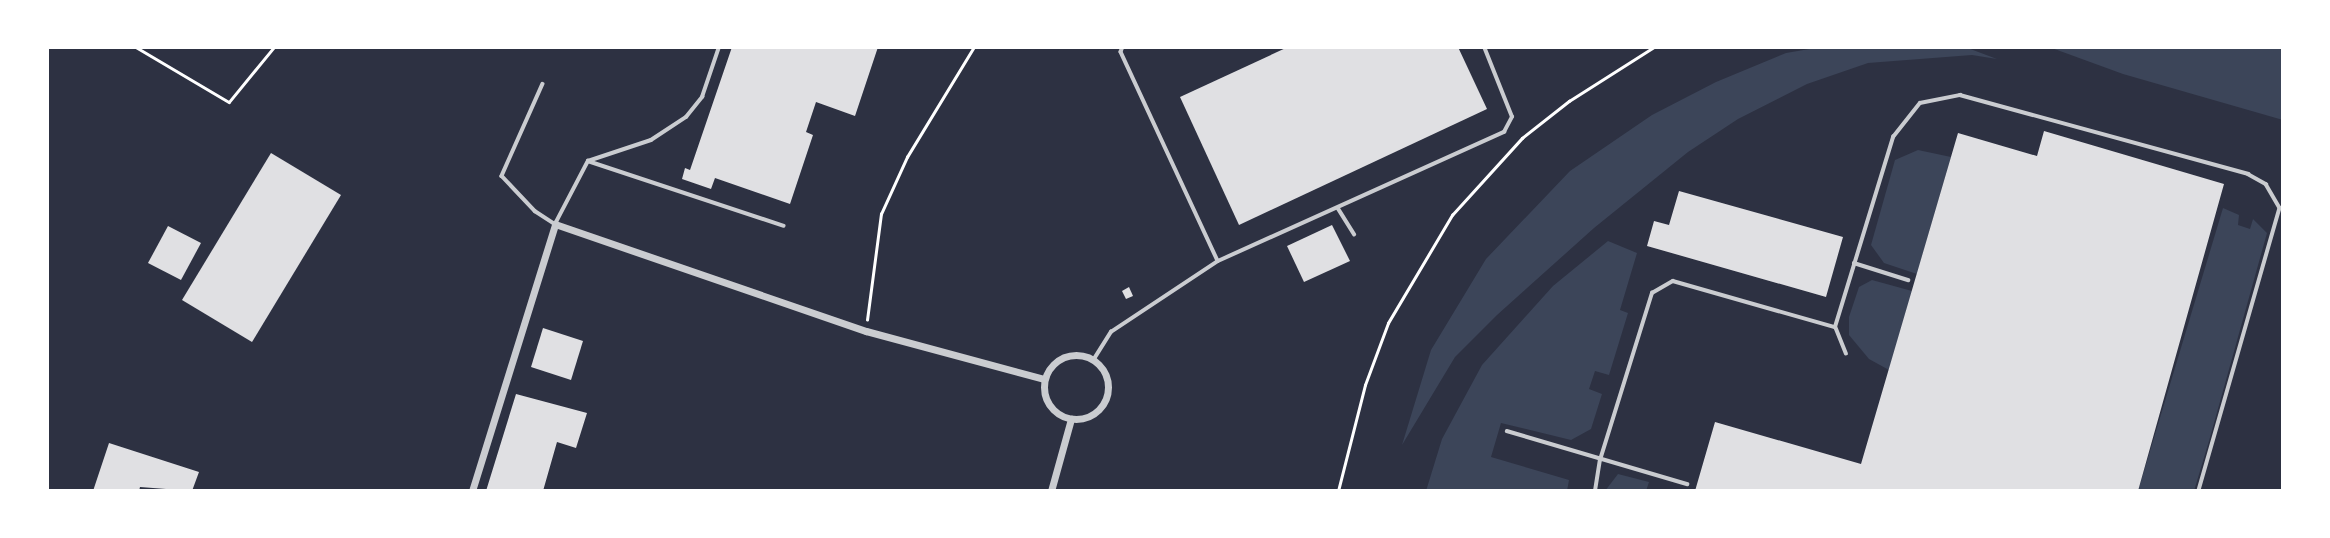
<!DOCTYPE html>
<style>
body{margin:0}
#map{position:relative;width:2330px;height:538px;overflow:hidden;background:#2d3142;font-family:"Space Grotesk",sans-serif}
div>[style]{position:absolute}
.green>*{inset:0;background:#3c4559}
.building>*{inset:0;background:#e0e0e3}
.path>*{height:2.5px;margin:-1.25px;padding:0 1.25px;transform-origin:1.25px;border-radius:1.25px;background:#fff}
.service>*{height:3.5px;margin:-1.75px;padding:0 1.75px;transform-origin:1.75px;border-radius:1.75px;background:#caccd0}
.minor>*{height:7px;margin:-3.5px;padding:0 3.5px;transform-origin:3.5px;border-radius:3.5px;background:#caccd0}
.minor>.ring{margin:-3.5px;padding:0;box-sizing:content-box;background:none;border:7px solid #caccd0;border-radius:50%}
span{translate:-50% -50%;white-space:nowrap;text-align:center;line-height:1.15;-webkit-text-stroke:7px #fff;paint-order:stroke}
.frame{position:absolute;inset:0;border:49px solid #fff;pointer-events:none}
</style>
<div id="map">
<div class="green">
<div style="clip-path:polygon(1821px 47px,1965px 47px,1997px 59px,1972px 55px,1868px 63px,1807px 84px,1738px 119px,1688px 152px,1594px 228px,1497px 315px,1455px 357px,1402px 445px,1431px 350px,1486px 259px,1570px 171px,1652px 115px,1716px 82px,1786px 53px)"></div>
<div style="clip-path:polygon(2049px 47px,2283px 47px,2283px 120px,2123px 74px)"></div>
<div style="clip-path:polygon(1918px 150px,1951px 157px,1917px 274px,1884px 263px,1871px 245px,1895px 160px)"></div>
<div style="clip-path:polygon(2223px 208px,2239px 215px,2238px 225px,2250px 229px,2253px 219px,2267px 233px,2209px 441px,2194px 491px,2138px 491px)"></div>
<div style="clip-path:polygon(1608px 241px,1637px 253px,1620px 310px,1628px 313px,1609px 375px,1595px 371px,1589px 389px,1602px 394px,1591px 429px,1571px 440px,1501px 423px,1491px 457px,1569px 480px,1567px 491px,1426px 491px,1442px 439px,1482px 365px,1553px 286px)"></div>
<div style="clip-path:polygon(1872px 280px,1912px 291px,1889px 370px,1869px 359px,1849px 335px,1849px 317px,1859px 287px)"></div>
<div style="clip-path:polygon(1618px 474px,1649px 482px,1646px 491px,1605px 491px)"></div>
</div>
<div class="building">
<div style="clip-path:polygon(732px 47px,878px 47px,855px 116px,816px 102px,806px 132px,813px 135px,790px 204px,715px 178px,711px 189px,682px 179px,685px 168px,690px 170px)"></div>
<div style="clip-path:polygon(1288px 47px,1458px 47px,1487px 109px,1239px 225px,1180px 97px)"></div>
<div style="clip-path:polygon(2044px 131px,2224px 184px,2138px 491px,1695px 491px,1715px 422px,1861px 464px,1958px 133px,2037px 156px)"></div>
<div style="clip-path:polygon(271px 153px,341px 195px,252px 342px,182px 300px)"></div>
<div style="clip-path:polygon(1679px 191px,1843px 237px,1826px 297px,1647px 246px,1654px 221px,1669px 225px)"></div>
<div style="clip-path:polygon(1332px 225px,1350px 261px,1304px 282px,1287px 246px)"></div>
<div style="clip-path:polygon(168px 226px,201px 243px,181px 280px,148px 263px)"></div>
<div style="clip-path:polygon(1129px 287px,1133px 296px,1126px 299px,1122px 291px)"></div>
<div style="clip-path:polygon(543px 328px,583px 341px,571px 380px,531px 367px)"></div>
<div style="clip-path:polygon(516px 394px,587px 413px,576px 448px,557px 442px,543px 491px,486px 491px)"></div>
<div style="clip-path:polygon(109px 443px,199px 472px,192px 491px,140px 487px,139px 491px,93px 491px)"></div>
</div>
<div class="path">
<div style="left:136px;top:47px;width:108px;rotate:30.6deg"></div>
<div style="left:229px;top:102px;width:71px;rotate:-50.7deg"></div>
<div style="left:867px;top:320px;width:107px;rotate:-82.5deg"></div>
<div style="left:881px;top:214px;width:63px;rotate:-65.5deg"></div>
<div style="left:907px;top:157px;width:129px;rotate:-58.7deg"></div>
<div style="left:1338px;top:491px;width:109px;rotate:-75.7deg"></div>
<div style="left:1365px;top:385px;width:66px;rotate:-69.6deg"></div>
<div style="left:1388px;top:323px;width:126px;rotate:-59.3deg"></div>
<div style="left:1452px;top:215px;width:104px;rotate:-47.7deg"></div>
<div style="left:1522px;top:138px;width:60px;rotate:-38.2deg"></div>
<div style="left:1569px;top:101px;width:101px;rotate:-32.4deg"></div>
</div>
<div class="service">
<div style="left:1123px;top:47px;width:5px;rotate:112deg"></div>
<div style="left:1121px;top:52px;width:230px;rotate:65.1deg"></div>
<div style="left:543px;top:84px;width:101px;rotate:114deg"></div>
<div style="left:502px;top:176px;width:48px;rotate:46.7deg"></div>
<div style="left:535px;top:211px;width:24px;rotate:33deg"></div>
<div style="left:555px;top:224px;width:71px;rotate:-62.4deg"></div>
<div style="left:588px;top:161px;width:206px;rotate:18.3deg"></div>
<div style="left:588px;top:161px;width:66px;rotate:-18.4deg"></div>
<div style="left:651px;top:140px;width:42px;rotate:-33.3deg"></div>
<div style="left:686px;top:117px;width:26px;rotate:-51deg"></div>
<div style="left:702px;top:97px;width:53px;rotate:-71.2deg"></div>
<div style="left:1338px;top:208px;width:31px;rotate:58deg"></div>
<div style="left:1854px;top:263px;width:57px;rotate:17.5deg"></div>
<div style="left:1846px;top:354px;width:29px;rotate:-112deg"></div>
<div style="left:1835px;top:327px;width:199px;rotate:-73deg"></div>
<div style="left:1893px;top:137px;width:43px;rotate:-51.5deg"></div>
<div style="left:1920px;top:103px;width:41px;rotate:-11.3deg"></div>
<div style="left:1960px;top:95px;width:299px;rotate:15.3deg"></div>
<div style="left:2248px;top:174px;width:21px;rotate:29deg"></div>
<div style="left:2266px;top:184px;width:28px;rotate:60deg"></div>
<div style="left:2280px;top:208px;width:294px;rotate:106deg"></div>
<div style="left:1094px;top:359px;width:32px;rotate:-58deg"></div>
<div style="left:1111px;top:332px;width:128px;rotate:-33.6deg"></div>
<div style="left:1218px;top:261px;width:314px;rotate:-24.3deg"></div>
<div style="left:1504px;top:132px;width:17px;rotate:-62deg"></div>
<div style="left:1512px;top:117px;width:75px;rotate:-111.8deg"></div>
<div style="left:1507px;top:431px;width:188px;rotate:16.4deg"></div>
<div style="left:1595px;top:491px;width:31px;rotate:-81deg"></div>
<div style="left:1600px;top:460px;width:175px;rotate:-72.7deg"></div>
<div style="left:1652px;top:293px;width:24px;rotate:-30deg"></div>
<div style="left:1673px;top:281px;width:168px;rotate:15.9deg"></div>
</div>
<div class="minor">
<div class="ring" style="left:1044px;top:355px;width:57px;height:57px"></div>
<div style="left:472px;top:491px;width:280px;rotate:-72.7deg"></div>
<div style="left:555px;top:224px;width:329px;rotate:19deg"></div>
<div style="left:866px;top:331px;width:184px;rotate:15.1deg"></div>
<div style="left:1051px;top:491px;width:75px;rotate:-74.5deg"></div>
</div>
<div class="frame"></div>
</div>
